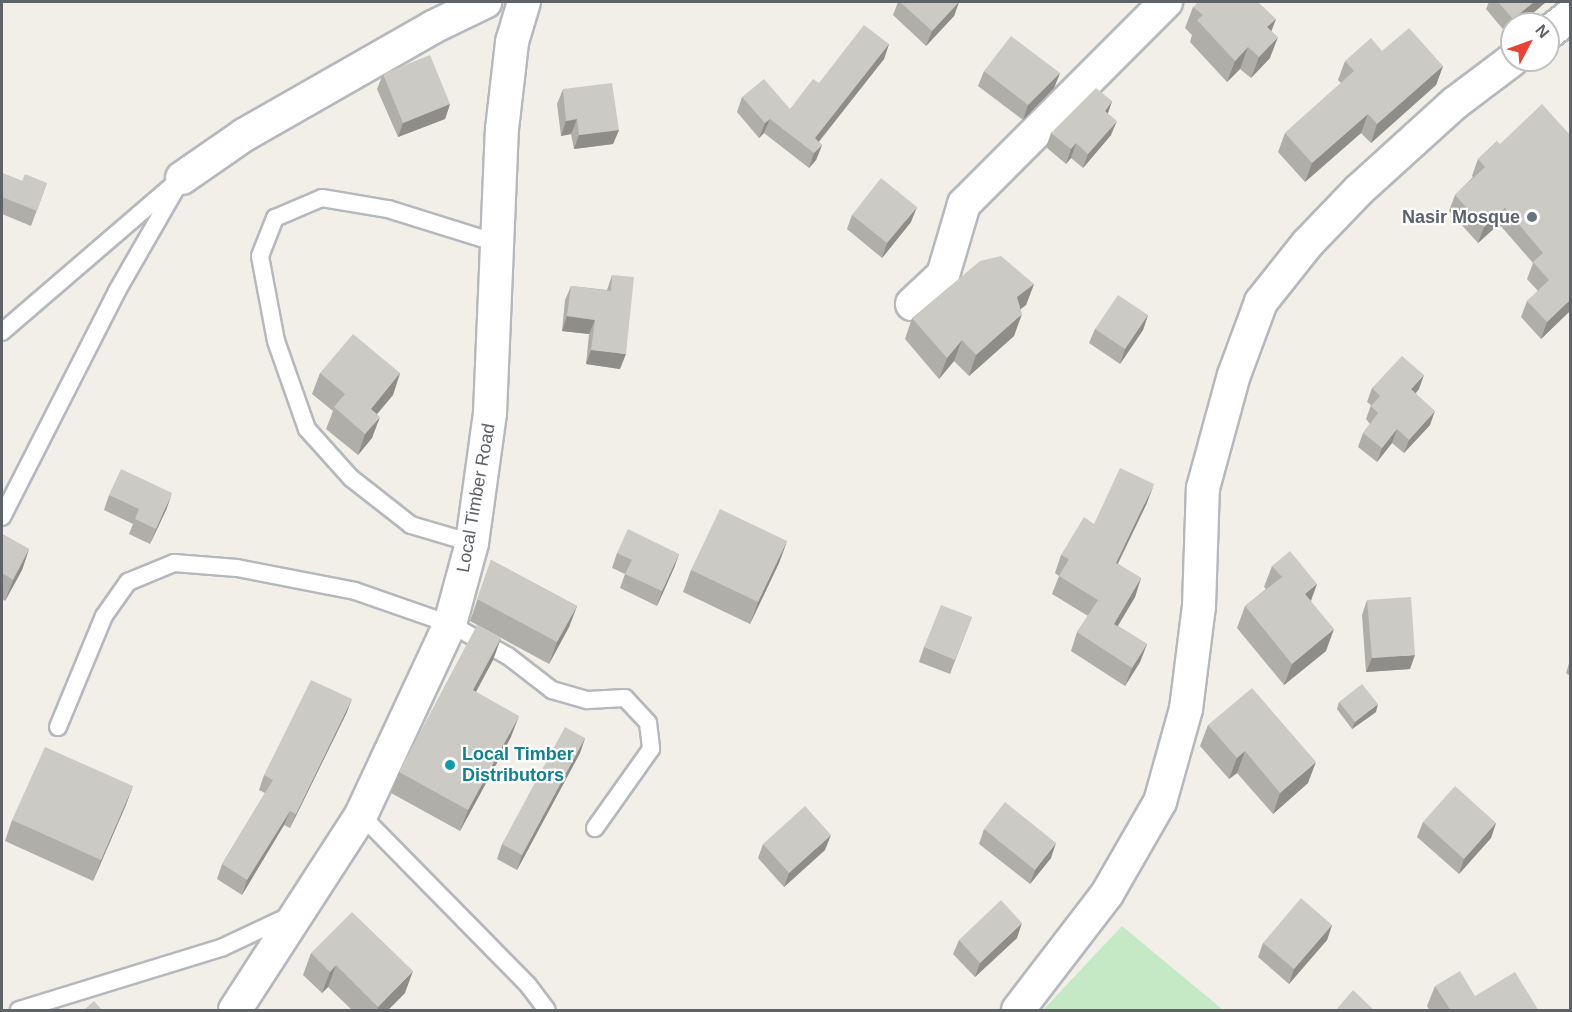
<!DOCTYPE html>
<style>
body{margin:0}
#map{position:relative;width:1572px;height:1012px;overflow:hidden;background:#f1efe8;font-family:Helvetica,sans-serif}
div>[style]{position:absolute}
.green>*{inset:0;background:#c5e8c5}
.roads{filter:drop-shadow(2px 0 #b5b8bc) drop-shadow(-2px 0 #b5b8bc) drop-shadow(0 2px #b5b8bc) drop-shadow(0 -2px #b5b8bc)}
.lane>*{height:16px;margin:-8px;padding:0 8px;transform-origin:8px;border-radius:8px;background:#fff}
.street>*{height:32px;margin:-16px;padding:0 16px;transform-origin:16px;border-radius:16px;background:#fff}
.wall>*{inset:0;background:#afaea9}
.shaded-wall>*{inset:0;background:#8f8d8a}
.building>*{inset:0;background:#cccac5}
.dots>*{width:16px;height:16px;translate:-50% -50%;box-sizing:border-box;border:3px solid #fff;border-radius:50%}
span{translate:-50% -50%;white-space:nowrap;text-align:center;line-height:1.15;-webkit-text-stroke:4.5px #fff;paint-order:stroke}
.worship-label{font-size:18px;color:#5b616d;font-weight:700}
.right{translate:-100% -50%;text-align:right}
.street-label{font-size:18px;color:#5f6368}
.culture-label{font-size:18px;color:#0d838f;font-weight:700}
.left{translate:0 -50%;text-align:left}
.frame{position:absolute;inset:0;border:3px solid #5f6368;pointer-events:none}
.north{position:absolute;left:1500px;top:12px;width:60px;height:60px;box-sizing:border-box;background:#fff;border:2px solid #bfc1c3;border-radius:50%;rotate:49deg;font-size:16px;font-weight:700;line-height:24px;text-align:center;color:#5f6368}
.north::after{content:'';display:block;margin:auto;width:21px;height:27px;background:#ea4335;clip-path:polygon(50% 0,100% 100%,50% 72%,0 100%)}
</style>
<div id="map">
<div class="green">
<div style="clip-path:polygon(1122px 926px,1223px 1010px,1043px 1010px)"></div>
</div>
<div class="roads">
<div class="lane">
<div style="left:2px;top:332px;width:227px;rotate:-40.7deg"></div>
<div style="left:2px;top:517px;width:254px;rotate:-63deg"></div>
<div style="left:117px;top:291px;width:130px;rotate:-60.1deg"></div>
<div style="left:472px;top:543px;width:64px;rotate:-163.6deg"></div>
<div style="left:411px;top:525px;width:76px;rotate:-141.9deg"></div>
<div style="left:351px;top:478px;width:66px;rotate:-131.9deg"></div>
<div style="left:307px;top:429px;width:93px;rotate:-109.4deg"></div>
<div style="left:276px;top:341px;width:86px;rotate:-100.7deg"></div>
<div style="left:260px;top:256px;width:41px;rotate:-68.5deg"></div>
<div style="left:275px;top:218px;width:51px;rotate:-23.1deg"></div>
<div style="left:322px;top:198px;width:67px;rotate:9.5deg"></div>
<div style="left:388px;top:209px;width:117px;rotate:17.4deg"></div>
<div style="left:58px;top:727px;width:120px;rotate:-67.5deg"></div>
<div style="left:104px;top:616px;width:42px;rotate:-54.8deg"></div>
<div style="left:128px;top:582px;width:50px;rotate:-22.4deg"></div>
<div style="left:174px;top:563px;width:63px;rotate:4.5deg"></div>
<div style="left:237px;top:568px;width:120px;rotate:11deg"></div>
<div style="left:355px;top:591px;width:101px;rotate:19.2deg"></div>
<div style="left:450px;top:624px;width:66px;rotate:28.9deg"></div>
<div style="left:508px;top:656px;width:56px;rotate:37.7deg"></div>
<div style="left:552px;top:690px;width:37px;rotate:16deg"></div>
<div style="left:588px;top:700px;width:37px;rotate:-3deg"></div>
<div style="left:625px;top:698px;width:34px;rotate:47deg"></div>
<div style="left:648px;top:723px;width:26px;rotate:83deg"></div>
<div style="left:651px;top:749px;width:97px;rotate:125.3deg"></div>
<div style="left:361px;top:815px;width:238px;rotate:45.5deg"></div>
<div style="left:528px;top:985px;width:31px;rotate:53deg"></div>
<div style="left:19px;top:1010px;width:211px;rotate:-17.1deg"></div>
<div style="left:221px;top:948px;width:77px;rotate:-25.2deg"></div>
</div>
<div class="street">
<div style="left:1548px;top:33px;width:28px;rotate:-38deg"></div>
<div style="left:182px;top:178px;width:75px;rotate:-34.7deg"></div>
<div style="left:244px;top:135px;width:218px;rotate:-29.7deg"></div>
<div style="left:433px;top:27px;width:58px;rotate:-25.7deg"></div>
<div style="left:912px;top:304px;width:42px;rotate:-43.1deg"></div>
<div style="left:943px;top:275px;width:74px;rotate:-73.5deg"></div>
<div style="left:964px;top:204px;width:286px;rotate:-45deg"></div>
<div style="left:235px;top:1010px;width:232px;rotate:-57.1deg"></div>
<div style="left:361px;top:815px;width:211px;rotate:-65deg"></div>
<div style="left:450px;top:624px;width:84px;rotate:-74.8deg"></div>
<div style="left:472px;top:543px;width:131px;rotate:-82.1deg"></div>
<div style="left:490px;top:413px;width:284px;rotate:-87.6deg"></div>
<div style="left:502px;top:129px;width:88px;rotate:-83.4deg"></div>
<div style="left:512px;top:42px;width:42px;rotate:-73.3deg"></div>
<div style="left:1018px;top:1010px;width:146px;rotate:-52.5deg"></div>
<div style="left:1107px;top:894px;width:106px;rotate:-60.1deg"></div>
<div style="left:1160px;top:802px;width:97px;rotate:-74.4deg"></div>
<div style="left:1186px;top:709px;width:104px;rotate:-82.8deg"></div>
<div style="left:1199px;top:606px;width:118px;rotate:-88.1deg"></div>
<div style="left:1203px;top:488px;width:117px;rotate:-74.7deg"></div>
<div style="left:1234px;top:375px;width:78px;rotate:-69.7deg"></div>
<div style="left:1261px;top:302px;width:75px;rotate:-51.5deg"></div>
<div style="left:1308px;top:243px;width:74px;rotate:-46.1deg"></div>
<div style="left:1359px;top:190px;width:130px;rotate:-42.2deg"></div>
<div style="left:1455px;top:103px;width:71px;rotate:-37deg"></div>
</div>
</div>
<div class="wall">
<div style="clip-path:polygon(898px 2px,959px 2px,954px 16px,926px 46px,893px 15px)"></div>
<div style="clip-path:polygon(1489px 2px,1546px 2px,1520px 24px,1512px 24px,1512px 30px,1507px 34px,1486px 9px)"></div>
<div style="clip-path:polygon(1193px 7px,1276px 19px,1271px 31px,1270px 58px,1251px 78px,1240px 69px,1227px 82px,1190px 42px,1192px 35px,1185px 28px)"></div>
<div style="clip-path:polygon(889px 44px,884px 59px,819px 142px,822px 145px,816px 160px,809px 168px,764px 133px,759px 138px,737px 112px,742px 97px,790px 109px,819px 83px)"></div>
<div style="clip-path:polygon(1382px 51px,1443px 66px,1436px 85px,1371px 143px,1361px 133px,1305px 182px,1278px 152px,1285px 133px,1341px 83px,1338px 80px,1345px 61px)"></div>
<div style="clip-path:polygon(984px 71px,1060px 73px,1054px 88px,1023px 120px,978px 86px)"></div>
<div style="clip-path:polygon(383px 74px,450px 104px,445px 119px,398px 137px,377px 89px)"></div>
<div style="clip-path:polygon(563px 89px,619px 130px,613px 144px,574px 149px,571px 134px,561px 136px,557px 104px)"></div>
<div style="clip-path:polygon(1112px 101px,1108px 113px,1111px 135px,1083px 168px,1071px 158px,1066px 164px,1046px 147px,1051px 133px)"></div>
<div style="clip-path:polygon(1497px 141px,1570px 311px,1541px 339px,1521px 317px,1527px 301px,1538px 291px,1527px 279px,1533px 263px,1499px 224px,1478px 243px,1449px 211px,1455px 195px,1473px 177px,1472px 176px,1478px 159px)"></div>
<div style="clip-path:polygon(2px 173px,22px 181px,47px 183px,31px 226px,2px 214px)"></div>
<div style="clip-path:polygon(852px 215px,911px 222px,882px 258px,847px 229px)"></div>
<div style="clip-path:polygon(612px 275px,620px 369px,586px 364px,589px 334px,562px 331px,565px 300px,571px 286px,607px 290px)"></div>
<div style="clip-path:polygon(1034px 284px,1026px 305px,1021px 309px,1014px 336px,969px 376px,954px 361px,939px 379px,905px 339px,912px 318px)"></div>
<div style="clip-path:polygon(1148px 315px,1143px 330px,1120px 364px,1089px 343px,1095px 329px)"></div>
<div style="clip-path:polygon(320px 373px,400px 373px,393px 395px,376px 414px,372px 438px,358px 455px,326px 429px,333px 411px,312px 394px)"></div>
<div style="clip-path:polygon(1372px 388px,1419px 389px,1416px 393px,1430px 425px,1404px 453px,1392px 443px,1377px 462px,1358px 447px,1363px 433px,1370px 424px,1366px 419px,1371px 405px,1367px 402px)"></div>
<div style="clip-path:polygon(109px 495px,167px 508px,150px 544px,129px 534px,133px 524px,104px 510px)"></div>
<div style="clip-path:polygon(1147px 503px,1118px 564px,1141px 578px,1135px 597px,1118px 626px,1147px 644px,1140px 662px,1125px 686px,1071px 651px,1077px 632px,1088px 616px,1052px 594px,1059px 576px,1055px 573px,1061px 555px,1094px 524px)"></div>
<div style="clip-path:polygon(2px 534px,29px 549px,22px 570px,5px 601px,2px 599px)"></div>
<div style="clip-path:polygon(787px 541px,779px 563px,750px 624px,683px 592px,691px 570px)"></div>
<div style="clip-path:polygon(617px 553px,679px 554px,674px 568px,657px 606px,620px 588px,625px 574px,612px 568px)"></div>
<div style="clip-path:polygon(491px 560px,577px 606px,569px 627px,549px 664px,470px 621px)"></div>
<div style="clip-path:polygon(1272px 566px,1317px 584px,1311px 601px,1326px 651px,1284px 685px,1237px 628px,1245px 606px,1266px 589px,1264px 587px)"></div>
<div style="clip-path:polygon(1367px 600px,1410px 669px,1366px 672px,1362px 615px)"></div>
<div style="clip-path:polygon(972px 617px,950px 674px,919px 662px,924px 647px)"></div>
<div style="clip-path:polygon(501px 638px,493px 660px,476px 692px,511px 737px,460px 831px,391px 793px,399px 772px)"></div>
<div style="clip-path:polygon(1570px 660px,1570px 676px,1566px 673px)"></div>
<div style="clip-path:polygon(352px 699px,346px 714px,290px 828px,284px 825px,242px 895px,217px 879px,222px 864px,265px 793px,259px 790px,264px 775px)"></div>
<div style="clip-path:polygon(1339px 702px,1376px 712px,1352px 729px,1337px 709px)"></div>
<div style="clip-path:polygon(1208px 725px,1308px 783px,1273px 814px,1237px 773px,1229px 779px,1200px 746px)"></div>
<div style="clip-path:polygon(585px 738px,580px 753px,517px 870px,497px 859px,502px 844px)"></div>
<div style="clip-path:polygon(133px 786px,125px 807px,93px 881px,5px 841px,12px 820px)"></div>
<div style="clip-path:polygon(1423px 822px,1496px 823px,1491px 838px,1459px 874px,1417px 837px)"></div>
<div style="clip-path:polygon(984px 829px,1051px 858px,1030px 884px,979px 844px)"></div>
<div style="clip-path:polygon(763px 844px,825px 850px,784px 887px,758px 858px)"></div>
<div style="clip-path:polygon(1332px 925px,1327px 940px,1289px 984px,1258px 957px,1263px 943px)"></div>
<div style="clip-path:polygon(1017px 938px,975px 977px,953px 954px,959px 940px)"></div>
<div style="clip-path:polygon(311px 953px,405px 993px,387px 1011px,353px 1011px,328px 987px,322px 993px,303px 975px)"></div>
<div style="clip-path:polygon(1435px 986px,1475px 996px,1539px 1011px,1430px 1011px,1427px 1006px)"></div>
</div>
<div class="shaded-wall">
<div style="clip-path:polygon(959px 2px,954px 16px,926px 46px,932px 31px)"></div>
<div style="clip-path:polygon(1534px 2px,1546px 2px,1520px 24px,1512px 24px,1512px 30px,1507px 34px,1513px 19px)"></div>
<div style="clip-path:polygon(1276px 19px,1268px 40px,1267px 27px)"></div>
<div style="clip-path:polygon(1278px 37px,1270px 58px,1251px 78px,1259px 57px)"></div>
<div style="clip-path:polygon(889px 44px,884px 59px,811px 151px,815px 138px)"></div>
<div style="clip-path:polygon(1248px 47px,1240px 69px,1227px 82px,1235px 61px)"></div>
<div style="clip-path:polygon(1443px 66px,1436px 85px,1371px 143px,1377px 124px)"></div>
<div style="clip-path:polygon(1060px 73px,1054px 88px,1023px 120px,1028px 105px)"></div>
<div style="clip-path:polygon(1112px 101px,1107px 116px,1105px 111px)"></div>
<div style="clip-path:polygon(450px 104px,445px 119px,398px 137px,403px 123px)"></div>
<div style="clip-path:polygon(1368px 114px,1361px 133px,1305px 182px,1312px 163px)"></div>
<div style="clip-path:polygon(577px 119px,571px 134px,561px 136px,566px 121px)"></div>
<div style="clip-path:polygon(770px 119px,764px 133px,759px 138px,765px 123px)"></div>
<div style="clip-path:polygon(1117px 121px,1111px 135px,1083px 168px,1088px 154px)"></div>
<div style="clip-path:polygon(619px 130px,613px 144px,574px 149px,579px 135px)"></div>
<div style="clip-path:polygon(1076px 143px,1071px 158px,1066px 164px,1071px 149px)"></div>
<div style="clip-path:polygon(822px 145px,816px 160px,809px 168px,814px 153px)"></div>
<div style="clip-path:polygon(917px 207px,911px 222px,882px 258px,887px 243px)"></div>
<div style="clip-path:polygon(1505px 208px,1499px 224px,1478px 243px,1484px 227px)"></div>
<div style="clip-path:polygon(1034px 284px,1026px 305px,1009px 318px,1017px 297px)"></div>
<div style="clip-path:polygon(1570px 300px,1570px 311px,1541px 339px,1547px 322px)"></div>
<div style="clip-path:polygon(1022px 314px,1014px 336px,969px 376px,976px 355px)"></div>
<div style="clip-path:polygon(1148px 315px,1143px 330px,1120px 364px,1125px 349px)"></div>
<div style="clip-path:polygon(567px 316px,595px 320px,589px 334px,562px 331px)"></div>
<div style="clip-path:polygon(962px 340px,954px 361px,939px 379px,947px 358px)"></div>
<div style="clip-path:polygon(591px 350px,626px 354px,620px 369px,586px 364px)"></div>
<div style="clip-path:polygon(400px 373px,393px 395px,363px 431px,371px 409px)"></div>
<div style="clip-path:polygon(1424px 375px,1419px 389px,1406px 403px,1411px 389px)"></div>
<div style="clip-path:polygon(1435px 411px,1430px 425px,1404px 453px,1409px 440px)"></div>
<div style="clip-path:polygon(380px 417px,372px 438px,358px 455px,365px 434px)"></div>
<div style="clip-path:polygon(1397px 429px,1392px 443px,1377px 462px,1382px 448px)"></div>
<div style="clip-path:polygon(1154px 484px,1147px 503px,1109px 581px,1116px 563px)"></div>
<div style="clip-path:polygon(172px 493px,167px 508px,150px 544px,156px 529px)"></div>
<div style="clip-path:polygon(787px 541px,779px 563px,750px 624px,758px 602px)"></div>
<div style="clip-path:polygon(29px 549px,22px 570px,5px 601px,13px 580px)"></div>
<div style="clip-path:polygon(679px 554px,674px 568px,657px 606px,662px 591px)"></div>
<div style="clip-path:polygon(1141px 578px,1135px 597px,1108px 642px,1114px 624px)"></div>
<div style="clip-path:polygon(1317px 584px,1309px 605px,1305px 594px)"></div>
<div style="clip-path:polygon(577px 606px,569px 627px,549px 664px,557px 642px)"></div>
<div style="clip-path:polygon(1334px 629px,1326px 651px,1284px 685px,1292px 664px)"></div>
<div style="clip-path:polygon(501px 638px,493px 660px,465px 712px,473px 690px)"></div>
<div style="clip-path:polygon(1147px 644px,1140px 662px,1125px 686px,1132px 668px)"></div>
<div style="clip-path:polygon(1415px 655px,1410px 669px,1366px 672px,1372px 658px)"></div>
<div style="clip-path:polygon(352px 699px,346px 714px,290px 828px,296px 814px)"></div>
<div style="clip-path:polygon(1378px 704px,1376px 712px,1352px 729px,1355px 722px)"></div>
<div style="clip-path:polygon(519px 716px,511px 737px,460px 831px,468px 810px)"></div>
<div style="clip-path:polygon(585px 738px,580px 753px,517px 870px,522px 855px)"></div>
<div style="clip-path:polygon(1245px 751px,1237px 773px,1229px 779px,1237px 758px)"></div>
<div style="clip-path:polygon(1316px 762px,1308px 783px,1273px 814px,1280px 793px)"></div>
<div style="clip-path:polygon(133px 786px,125px 807px,93px 881px,101px 860px)"></div>
<div style="clip-path:polygon(290px 811px,284px 825px,242px 895px,247px 880px)"></div>
<div style="clip-path:polygon(1496px 823px,1491px 838px,1459px 874px,1464px 859px)"></div>
<div style="clip-path:polygon(831px 835px,825px 850px,784px 887px,789px 873px)"></div>
<div style="clip-path:polygon(1056px 843px,1051px 858px,1030px 884px,1035px 870px)"></div>
<div style="clip-path:polygon(1022px 923px,1017px 938px,975px 977px,980px 963px)"></div>
<div style="clip-path:polygon(1332px 925px,1327px 940px,1289px 984px,1294px 969px)"></div>
<div style="clip-path:polygon(336px 965px,328px 987px,322px 993px,330px 972px)"></div>
<div style="clip-path:polygon(413px 971px,405px 993px,387px 1011px,377px 1011px,378px 1007px)"></div>
</div>
<div class="building">
<div style="clip-path:polygon(900px 2px,959px 2px,932px 31px)"></div>
<div style="clip-path:polygon(1198px 2px,1258px 2px,1276px 19px,1267px 27px,1278px 37px,1259px 57px,1248px 47px,1235px 61px,1197px 20px,1203px 15px,1193px 7px)"></div>
<div style="clip-path:polygon(1498px 2px,1534px 2px,1513px 19px)"></div>
<div style="clip-path:polygon(864px 25px,889px 44px,815px 138px,822px 145px,814px 153px,770px 119px,765px 123px,742px 97px,764px 79px,790px 109px,813px 79px,819px 83px)"></div>
<div style="clip-path:polygon(1409px 28px,1443px 66px,1377px 124px,1368px 114px,1312px 163px,1285px 133px,1354px 71px,1345px 61px,1371px 38px,1382px 51px)"></div>
<div style="clip-path:polygon(1011px 36px,1060px 73px,1028px 105px,984px 71px)"></div>
<div style="clip-path:polygon(430px 55px,450px 104px,403px 123px,383px 74px)"></div>
<div style="clip-path:polygon(612px 83px,619px 130px,579px 135px,577px 119px,566px 121px,563px 89px)"></div>
<div style="clip-path:polygon(1096px 88px,1112px 101px,1105px 111px,1117px 121px,1088px 154px,1076px 143px,1071px 149px,1051px 133px)"></div>
<div style="clip-path:polygon(1542px 104px,1570px 135px,1570px 201px,1569px 203px,1570px 205px,1570px 300px,1547px 322px,1527px 301px,1549px 280px,1533px 262px,1543px 253px,1505px 208px,1484px 227px,1455px 195px,1485px 167px,1478px 159px,1497px 141px,1500px 144px)"></div>
<div style="clip-path:polygon(2px 173px,22px 181px,25px 174px,47px 183px,37px 211px,2px 197px)"></div>
<div style="clip-path:polygon(881px 178px,917px 207px,887px 243px,852px 215px)"></div>
<div style="clip-path:polygon(1001px 256px,1034px 284px,1017px 297px,1022px 314px,976px 355px,962px 340px,947px 358px,912px 318px,980px 261px)"></div>
<div style="clip-path:polygon(612px 275px,634px 277px,626px 354px,591px 350px,595px 320px,567px 316px,571px 286px,611px 291px)"></div>
<div style="clip-path:polygon(1118px 295px,1148px 315px,1125px 349px,1095px 329px)"></div>
<div style="clip-path:polygon(353px 334px,400px 373px,371px 409px,380px 417px,365px 434px,334px 407px,345px 394px,320px 373px)"></div>
<div style="clip-path:polygon(1402px 356px,1424px 375px,1411px 389px,1435px 411px,1409px 440px,1397px 429px,1382px 448px,1363px 433px,1378px 413px,1371px 406px,1380px 396px,1372px 388px)"></div>
<div style="clip-path:polygon(1120px 468px,1154px 484px,1116px 563px,1141px 578px,1114px 624px,1147px 644px,1132px 668px,1077px 632px,1098px 600px,1059px 576px,1069px 559px,1061px 555px,1084px 517px,1094px 524px)"></div>
<div style="clip-path:polygon(121px 469px,172px 493px,156px 529px,135px 519px,139px 509px,109px 495px)"></div>
<div style="clip-path:polygon(720px 509px,787px 541px,758px 602px,691px 570px)"></div>
<div style="clip-path:polygon(628px 529px,679px 554px,662px 591px,625px 574px,632px 560px,617px 553px)"></div>
<div style="clip-path:polygon(2px 534px,29px 549px,13px 580px,2px 573px)"></div>
<div style="clip-path:polygon(1290px 551px,1317px 584px,1305px 594px,1334px 629px,1292px 664px,1245px 606px,1282px 577px,1272px 566px)"></div>
<div style="clip-path:polygon(491px 560px,577px 606px,557px 642px,477px 599px)"></div>
<div style="clip-path:polygon(1411px 597px,1415px 655px,1372px 658px,1367px 600px)"></div>
<div style="clip-path:polygon(941px 605px,972px 617px,955px 660px,924px 647px)"></div>
<div style="clip-path:polygon(477px 625px,501px 638px,473px 690px,519px 716px,468px 810px,399px 772px)"></div>
<div style="clip-path:polygon(311px 680px,352px 699px,296px 814px,290px 811px,247px 880px,222px 864px,273px 780px,264px 775px)"></div>
<div style="clip-path:polygon(1362px 684px,1378px 704px,1355px 722px,1339px 702px)"></div>
<div style="clip-path:polygon(1252px 688px,1316px 762px,1280px 793px,1245px 751px,1237px 758px,1208px 725px)"></div>
<div style="clip-path:polygon(565px 727px,585px 738px,522px 855px,502px 844px)"></div>
<div style="clip-path:polygon(45px 747px,133px 786px,101px 860px,12px 820px)"></div>
<div style="clip-path:polygon(1455px 786px,1496px 823px,1464px 859px,1423px 822px)"></div>
<div style="clip-path:polygon(1005px 802px,1056px 843px,1035px 870px,984px 829px)"></div>
<div style="clip-path:polygon(805px 806px,831px 835px,789px 873px,763px 844px)"></div>
<div style="clip-path:polygon(1301px 898px,1332px 925px,1294px 969px,1263px 943px)"></div>
<div style="clip-path:polygon(1001px 900px,1022px 923px,980px 963px,959px 940px)"></div>
<div style="clip-path:polygon(352px 912px,413px 971px,378px 1007px,336px 965px,330px 972px,311px 953px)"></div>
<div style="clip-path:polygon(1460px 971px,1475px 996px,1515px 972px,1539px 1011px,1451px 1011px,1435px 986px)"></div>
<div style="clip-path:polygon(1353px 990px,1375px 1011px,1335px 1011px)"></div>
<div style="clip-path:polygon(94px 1001px,103px 1011px,83px 1011px)"></div>
</div>
<div class="dots">
<div style="left:1532px;top:217px;background:#6b7280"></div>
<div style="left:450px;top:765px;background:#0f9aa8"></div>
</div>
<div class="worship-label">
<span class="right" style="left:1520px;top:217px">Nasir Mosque</span>
</div>
<div class="street-label">
<span style="left:476px;top:498px;rotate:-80deg">Local Timber Road</span>
</div>
<div class="culture-label">
<span class="left" style="left:462px;top:765px">Local Timber<br>Distributors</span>
</div>
<div class="frame"></div>
<div class="north">N</div>
</div>
